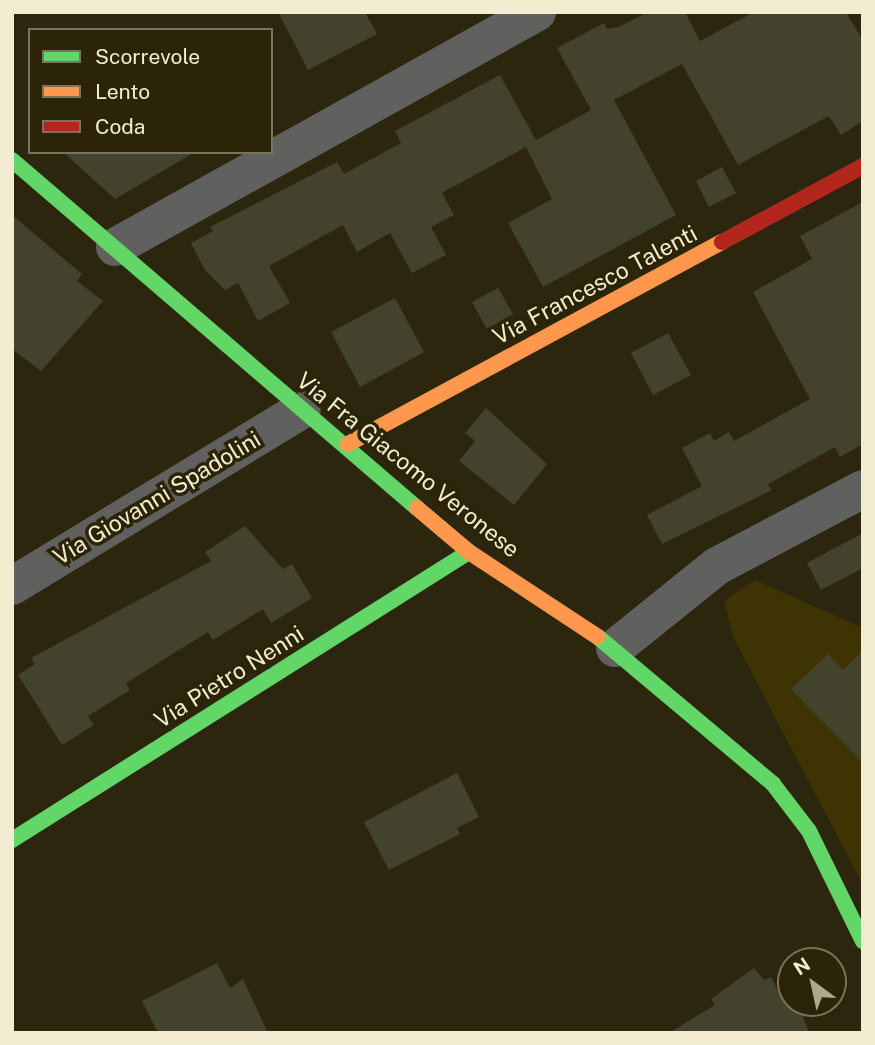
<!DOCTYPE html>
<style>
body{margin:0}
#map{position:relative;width:875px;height:1045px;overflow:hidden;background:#2c260f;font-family:"Public Sans",sans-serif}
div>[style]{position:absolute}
.built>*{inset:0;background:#3d3303}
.building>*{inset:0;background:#43422d}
.street>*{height:38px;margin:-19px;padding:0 19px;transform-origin:19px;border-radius:19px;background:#60605f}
.fast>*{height:16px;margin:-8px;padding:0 8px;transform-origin:8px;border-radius:8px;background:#63d668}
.slow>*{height:16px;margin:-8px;padding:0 8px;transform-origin:8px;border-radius:8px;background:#ff974d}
.jam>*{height:16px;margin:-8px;padding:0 8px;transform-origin:8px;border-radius:8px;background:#b3261e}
span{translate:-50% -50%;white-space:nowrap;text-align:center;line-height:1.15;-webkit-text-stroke:7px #2c2408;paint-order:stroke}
.street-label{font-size:23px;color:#f3ecd0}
.frame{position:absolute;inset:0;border:14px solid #f3ecd0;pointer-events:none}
.legend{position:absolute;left:28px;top:28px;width:245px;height:126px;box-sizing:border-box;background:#2c2408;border:2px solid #7c7458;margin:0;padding:9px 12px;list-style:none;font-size:21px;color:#f3ecd0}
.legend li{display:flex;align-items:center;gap:14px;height:35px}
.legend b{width:35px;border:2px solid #7c7458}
.north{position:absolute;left:777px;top:947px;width:70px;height:70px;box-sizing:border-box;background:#2c2408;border:2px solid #7c7458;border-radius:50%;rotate:327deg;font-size:19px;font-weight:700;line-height:28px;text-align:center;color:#f3ecd0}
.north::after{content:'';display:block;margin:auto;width:24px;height:32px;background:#ada78c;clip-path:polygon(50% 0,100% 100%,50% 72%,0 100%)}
</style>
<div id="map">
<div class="built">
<div style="clip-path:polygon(755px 580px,863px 628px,863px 885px,734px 639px,724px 601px)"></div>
</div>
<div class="building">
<div style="clip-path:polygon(278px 12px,365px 12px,377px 34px,308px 70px)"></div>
<div style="clip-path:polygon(648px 12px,685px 12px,700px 41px,754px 12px,846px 12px,863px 41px,863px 121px,841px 135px,829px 116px,738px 165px,682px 64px,614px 100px,676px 215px,543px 287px,508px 223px,552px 199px,526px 147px,442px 193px,454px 215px,431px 227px,446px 255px,412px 273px,390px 233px,357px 252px,343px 225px,269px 266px,290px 303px,258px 321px,238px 283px,225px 290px,205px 270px,191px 243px,213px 231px,210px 227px,337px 162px,344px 174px,401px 143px,395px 131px,500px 75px,536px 140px,591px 110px,557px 48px,604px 23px,607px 29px,619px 27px)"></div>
<div style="clip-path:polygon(63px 152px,195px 152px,115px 199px)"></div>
<div style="clip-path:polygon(722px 167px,736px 193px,709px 207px,696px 181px)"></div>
<div style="clip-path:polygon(863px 202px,863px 444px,840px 457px,835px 447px,768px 484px,772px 490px,662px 544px,647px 515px,702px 486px,682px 448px,710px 433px,714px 441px,729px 432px,734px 441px,810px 399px,753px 292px,812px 259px,800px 236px)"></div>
<div style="clip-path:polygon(12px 215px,82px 274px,77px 281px,103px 301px,41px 371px,12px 349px)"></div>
<div style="clip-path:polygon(498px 288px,513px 314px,487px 329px,472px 302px)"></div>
<div style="clip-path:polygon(395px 298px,424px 352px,360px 387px,331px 332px)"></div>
<div style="clip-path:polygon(668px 333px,691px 375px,653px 395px,631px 353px)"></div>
<div style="clip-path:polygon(486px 408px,547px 464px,514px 505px,459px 461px,475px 441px,465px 433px)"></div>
<div style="clip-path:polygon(245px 526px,283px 569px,292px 564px,312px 598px,271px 623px,263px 609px,213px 640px,208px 632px,126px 683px,130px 690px,88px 716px,94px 725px,62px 745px,18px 675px,35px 664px,31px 658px,211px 561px,205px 552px)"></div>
<div style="clip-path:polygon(863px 533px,863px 568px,821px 590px,807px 563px)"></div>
<div style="clip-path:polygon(863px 650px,863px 763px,791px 689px,828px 654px,843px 670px)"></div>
<div style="clip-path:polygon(457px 773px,479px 817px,457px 828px,460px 834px,389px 870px,364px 822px)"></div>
<div style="clip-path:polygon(217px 963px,230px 988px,243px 979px,268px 1033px,158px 1033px,142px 1001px)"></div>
<div style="clip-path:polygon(754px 968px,764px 980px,771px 977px,780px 995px,798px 1003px,809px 1033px,669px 1033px,715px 1005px,711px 999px)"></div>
</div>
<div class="street">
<div style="left:115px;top:247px;width:483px;rotate:-29.1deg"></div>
<div style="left:12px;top:586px;width:339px;rotate:-31.3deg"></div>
<div style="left:615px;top:648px;width:131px;rotate:-38.8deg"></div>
<div style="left:717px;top:566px;width:165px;rotate:-27.8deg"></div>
</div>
<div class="fast">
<div style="left:12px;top:160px;width:534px;rotate:40.67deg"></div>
<div style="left:598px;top:637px;width:229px;rotate:40deg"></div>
<div style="left:773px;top:784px;width:59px;rotate:52.5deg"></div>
<div style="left:809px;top:831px;width:123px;rotate:63.9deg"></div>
<div style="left:12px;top:840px;width:540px;rotate:-32.22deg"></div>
</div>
<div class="slow">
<div style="left:348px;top:444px;width:425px;rotate:-28.4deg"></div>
<div style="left:417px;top:508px;width:68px;rotate:40.2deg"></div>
<div style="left:469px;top:552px;width:154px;rotate:33.4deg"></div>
</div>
<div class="jam">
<div style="left:722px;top:242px;width:160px;rotate:-28.3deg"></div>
</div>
<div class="street-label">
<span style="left:595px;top:285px;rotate:-28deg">Via Francesco Talenti</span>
<span style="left:408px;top:465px;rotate:39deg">Via Fra Giacomo Veronese</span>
<span style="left:157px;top:498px;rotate:-31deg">Via Giovanni Spadolini</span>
<span style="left:229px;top:677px;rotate:-32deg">Via Pietro Nenni</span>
</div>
<div class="frame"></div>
<ul class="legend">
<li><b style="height:9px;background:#63d668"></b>Scorrevole</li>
<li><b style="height:9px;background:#ff974d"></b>Lento</li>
<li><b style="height:9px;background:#b3261e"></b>Coda</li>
</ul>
<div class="north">N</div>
</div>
